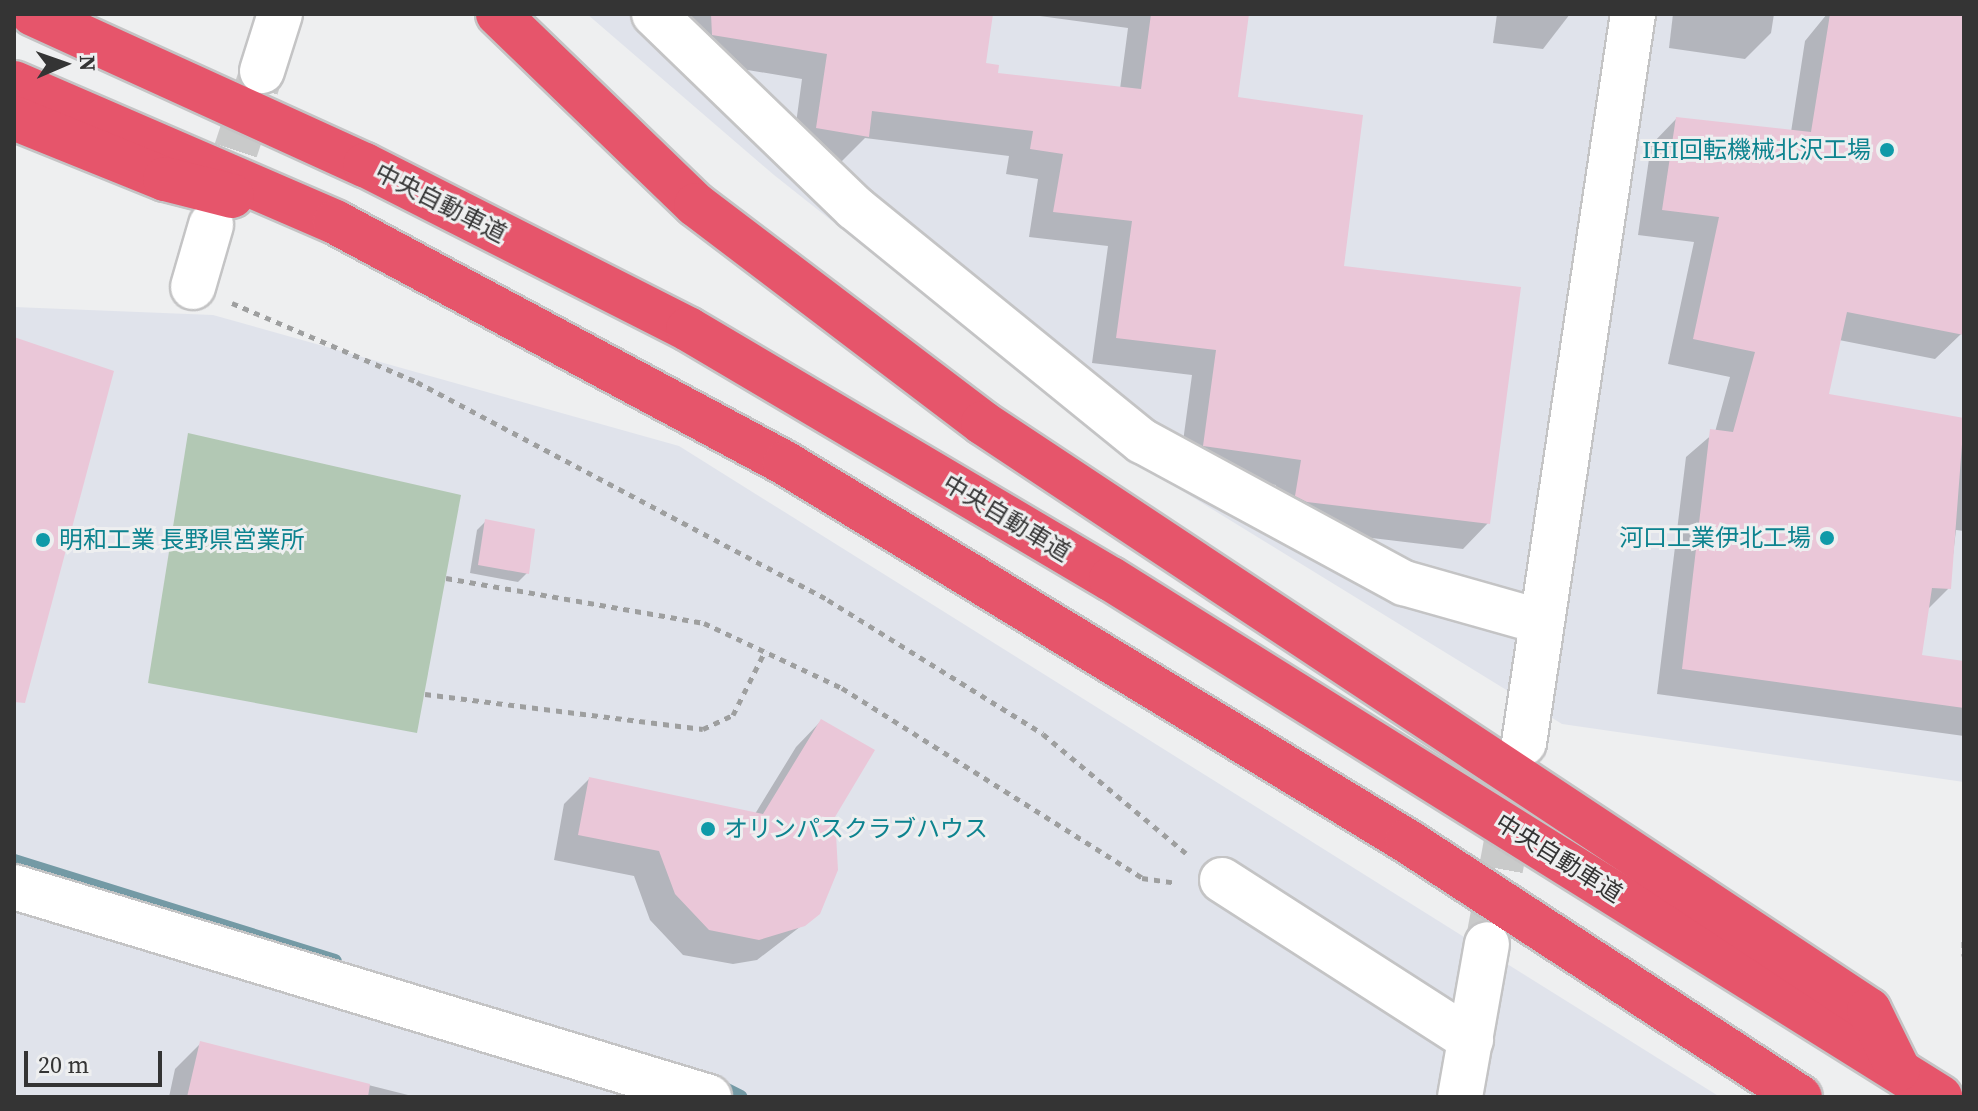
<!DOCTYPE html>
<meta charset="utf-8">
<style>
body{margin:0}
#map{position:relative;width:1978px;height:1111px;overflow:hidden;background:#eeeff0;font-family:"Source Serif 4","Noto Sans JP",serif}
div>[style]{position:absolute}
.built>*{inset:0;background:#e0e3eb}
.green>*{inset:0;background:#b2c8b4}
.shadow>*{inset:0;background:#0003}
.stream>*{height:14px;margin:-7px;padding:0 7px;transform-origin:7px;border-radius:7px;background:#749aa5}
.building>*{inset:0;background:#eac7d8}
.minor-tunnel>*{height:44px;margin-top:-22px;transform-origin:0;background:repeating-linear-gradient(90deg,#c9caca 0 44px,transparent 0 66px)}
.path>*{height:5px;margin-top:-2.5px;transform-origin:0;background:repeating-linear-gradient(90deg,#9e9f9f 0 6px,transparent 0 12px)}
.roads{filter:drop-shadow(2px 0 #c4c4c5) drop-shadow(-2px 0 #c4c4c5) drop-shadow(0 2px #c4c4c5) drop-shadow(0 -2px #c4c4c5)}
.minor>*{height:44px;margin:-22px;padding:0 22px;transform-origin:22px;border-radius:22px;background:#fff}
.highway>*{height:44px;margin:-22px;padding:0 22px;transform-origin:22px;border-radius:22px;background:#e6556b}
.dots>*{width:22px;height:22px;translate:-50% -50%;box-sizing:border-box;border:4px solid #eeeff0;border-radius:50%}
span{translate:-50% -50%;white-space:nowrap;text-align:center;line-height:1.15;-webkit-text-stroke:6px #eeeff0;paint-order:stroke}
.culture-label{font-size:24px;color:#0d838f}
.right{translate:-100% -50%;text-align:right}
.left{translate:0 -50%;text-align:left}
.street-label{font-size:24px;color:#343434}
.frame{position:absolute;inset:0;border:16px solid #343434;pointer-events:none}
.north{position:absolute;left:24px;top:24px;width:80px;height:80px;-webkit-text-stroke:6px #eeeff0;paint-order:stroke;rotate:88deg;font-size:22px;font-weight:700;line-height:32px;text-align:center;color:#343434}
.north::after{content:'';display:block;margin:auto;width:28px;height:36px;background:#343434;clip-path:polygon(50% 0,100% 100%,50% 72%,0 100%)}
.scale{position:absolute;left:24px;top:1051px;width:138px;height:36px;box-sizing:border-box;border:4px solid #343434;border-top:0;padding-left:10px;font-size:24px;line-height:28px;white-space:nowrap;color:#343434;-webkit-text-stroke:6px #eeeff0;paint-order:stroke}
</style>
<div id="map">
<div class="built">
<div style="clip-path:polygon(587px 14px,1964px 14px,1964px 782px,1562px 724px,1137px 463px,774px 175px)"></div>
<div style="clip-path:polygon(14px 307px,213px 315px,679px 446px,1720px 1097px,14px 1097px)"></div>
</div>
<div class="green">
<div style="clip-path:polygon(188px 433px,461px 495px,417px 733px,148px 683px)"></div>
</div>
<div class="shadow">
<div style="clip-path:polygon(636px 14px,991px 14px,984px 65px,996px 75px,1120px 89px,1128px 28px,1025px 14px,1247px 14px,1235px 98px,1488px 523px,1463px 549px,1281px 527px,1271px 521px,1276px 485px,1179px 471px,1192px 375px,1092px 363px,1108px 246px,1029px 237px,1038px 179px,1006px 174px,1009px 156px,865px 138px,841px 162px,792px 153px,802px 79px,688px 60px)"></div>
<div style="clip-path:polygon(1497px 14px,1570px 14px,1543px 49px,1493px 43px)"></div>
<div style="clip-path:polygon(1673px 14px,1774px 14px,1771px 33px,1745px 59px,1669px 48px)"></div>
<div style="clip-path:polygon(1827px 14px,1964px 14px,1961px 334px,1935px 359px,1839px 340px,1826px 396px,1964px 420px,1964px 531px,1956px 530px,1949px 588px,1926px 611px,1919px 657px,1964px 663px,1964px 736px,1657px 694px,1686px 457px,1715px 432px,1730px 377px,1668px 364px,1694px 242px,1638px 235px,1651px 145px,1676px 119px,1791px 132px,1805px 41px)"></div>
<div style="clip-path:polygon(486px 521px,527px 573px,518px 582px,470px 573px,477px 530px)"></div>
<div style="clip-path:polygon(821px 721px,833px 816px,818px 913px,757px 960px,733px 964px,683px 955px,650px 920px,634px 876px,554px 860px,564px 804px,589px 779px,755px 814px,796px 747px)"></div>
<div style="clip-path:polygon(201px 1043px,416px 1097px,169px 1097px,175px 1069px)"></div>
</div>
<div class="stream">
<div style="left:14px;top:861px;width:336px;rotate:17.3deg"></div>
<div style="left:713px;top:1083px;width:31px;rotate:27deg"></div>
</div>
<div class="building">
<div style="clip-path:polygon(711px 14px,993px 14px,986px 63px,999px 65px,998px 73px,1141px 89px,1151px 14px,1249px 14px,1238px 97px,1363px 115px,1344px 266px,1521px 287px,1490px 524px,1307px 502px,1295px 496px,1301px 460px,1203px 446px,1216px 350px,1116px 338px,1132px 221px,1053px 212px,1063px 154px,1030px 149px,1033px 131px,872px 111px,869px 137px,816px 128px,827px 54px,712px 35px)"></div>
<div style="clip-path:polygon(1830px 14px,1964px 14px,1964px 335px,1847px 312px,1829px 394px,1964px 418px,1951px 589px,1932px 588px,1922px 655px,1964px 661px,1964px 708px,1682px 669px,1710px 429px,1733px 432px,1755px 352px,1693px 339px,1719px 217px,1662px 210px,1676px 117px,1811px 132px)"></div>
<div style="clip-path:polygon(14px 337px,114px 371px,25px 703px,14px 702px)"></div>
<div style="clip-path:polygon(485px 519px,535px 529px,529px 574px,478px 565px)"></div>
<div style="clip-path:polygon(821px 719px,875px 750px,835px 817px,838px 870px,820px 914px,805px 926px,759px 940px,709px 930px,675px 894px,659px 851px,578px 835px,589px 777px,763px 814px)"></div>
<div style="clip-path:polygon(200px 1041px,370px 1084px,368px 1097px,187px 1097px)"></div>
</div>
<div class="minor-tunnel">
<div style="left:215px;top:213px;width:143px;rotate:-71.7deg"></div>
<div style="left:1489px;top:934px;width:194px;rotate:-79.6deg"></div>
</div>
<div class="path">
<div style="left:232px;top:303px;width:201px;rotate:23.1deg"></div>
<div style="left:417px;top:382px;width:465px;rotate:27.9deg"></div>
<div style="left:828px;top:600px;width:253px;rotate:31.9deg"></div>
<div style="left:1043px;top:734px;width:186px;rotate:39.8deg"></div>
<div style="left:446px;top:578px;width:262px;rotate:9.9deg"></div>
<div style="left:704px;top:623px;width:153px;rotate:25.2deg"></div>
<div style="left:842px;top:688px;width:355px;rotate:32.3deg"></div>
<div style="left:1142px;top:878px;width:35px;rotate:8deg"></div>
<div style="left:425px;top:694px;width:280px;rotate:7.2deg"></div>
<div style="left:703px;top:729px;width:33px;rotate:-25deg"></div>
<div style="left:733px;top:715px;width:72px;rotate:-63.4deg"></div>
<div style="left:1964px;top:941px;width:15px;rotate:90deg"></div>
</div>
<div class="roads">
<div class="minor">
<div style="left:654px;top:14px;width:279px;rotate:44deg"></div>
<div style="left:855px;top:208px;width:370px;rotate:39.1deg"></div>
<div style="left:1142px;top:441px;width:298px;rotate:28.5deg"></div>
<div style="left:1404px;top:583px;width:143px;rotate:15.8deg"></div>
<div style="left:262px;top:71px;width:60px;rotate:-72.5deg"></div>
<div style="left:193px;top:287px;width:65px;rotate:-73.8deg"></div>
<div style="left:1524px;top:743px;width:737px;rotate:-81.5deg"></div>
<div style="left:1222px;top:880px;width:296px;rotate:32.7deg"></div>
<div style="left:14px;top:887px;width:726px;rotate:16.81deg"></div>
<div style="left:1460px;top:1097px;width:155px;rotate:-80deg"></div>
</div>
<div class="highway">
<div style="left:33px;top:14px;width:365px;rotate:24.5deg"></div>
<div style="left:365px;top:165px;width:362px;rotate:26.9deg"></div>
<div style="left:688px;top:329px;width:491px;rotate:30.6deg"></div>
<div style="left:1111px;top:579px;width:978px;rotate:32deg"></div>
<div style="left:498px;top:14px;width:275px;rotate:44deg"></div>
<div style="left:696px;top:205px;width:360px;rotate:37.2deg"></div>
<div style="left:983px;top:423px;width:1063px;rotate:33.53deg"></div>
<div style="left:1869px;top:1010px;width:66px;rotate:63.8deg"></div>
<div style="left:14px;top:83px;width:350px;rotate:23.4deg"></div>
<div style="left:335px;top:222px;width:510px;rotate:28.17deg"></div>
<div style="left:785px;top:463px;width:728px;rotate:31.29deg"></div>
<div style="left:1407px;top:841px;width:469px;rotate:33.1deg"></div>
<div style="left:14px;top:118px;width:163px;rotate:22deg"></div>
<div style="left:165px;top:179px;width:69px;rotate:14.2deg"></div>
</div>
</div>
<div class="dots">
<div style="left:1887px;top:150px;background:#0f9aa8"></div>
<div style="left:1827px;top:538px;background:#0f9aa8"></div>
<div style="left:43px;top:540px;background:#0f9aa8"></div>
<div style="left:708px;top:829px;background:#0f9aa8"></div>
</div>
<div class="culture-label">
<span class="right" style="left:1871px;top:150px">IHI回転機械北沢工場</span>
<span class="right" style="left:1811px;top:538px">河口工業伊北工場</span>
<span class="left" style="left:59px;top:540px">明和工業 長野県営業所</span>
<span class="left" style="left:724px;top:829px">オリンパスクラブハウス</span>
</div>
<div class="street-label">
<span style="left:441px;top:203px;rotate:27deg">中央自動車道</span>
<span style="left:1007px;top:518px;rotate:31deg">中央自動車道</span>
<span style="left:1559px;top:858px;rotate:32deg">中央自動車道</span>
</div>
<div class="frame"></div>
<div class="north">N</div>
<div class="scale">20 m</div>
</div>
